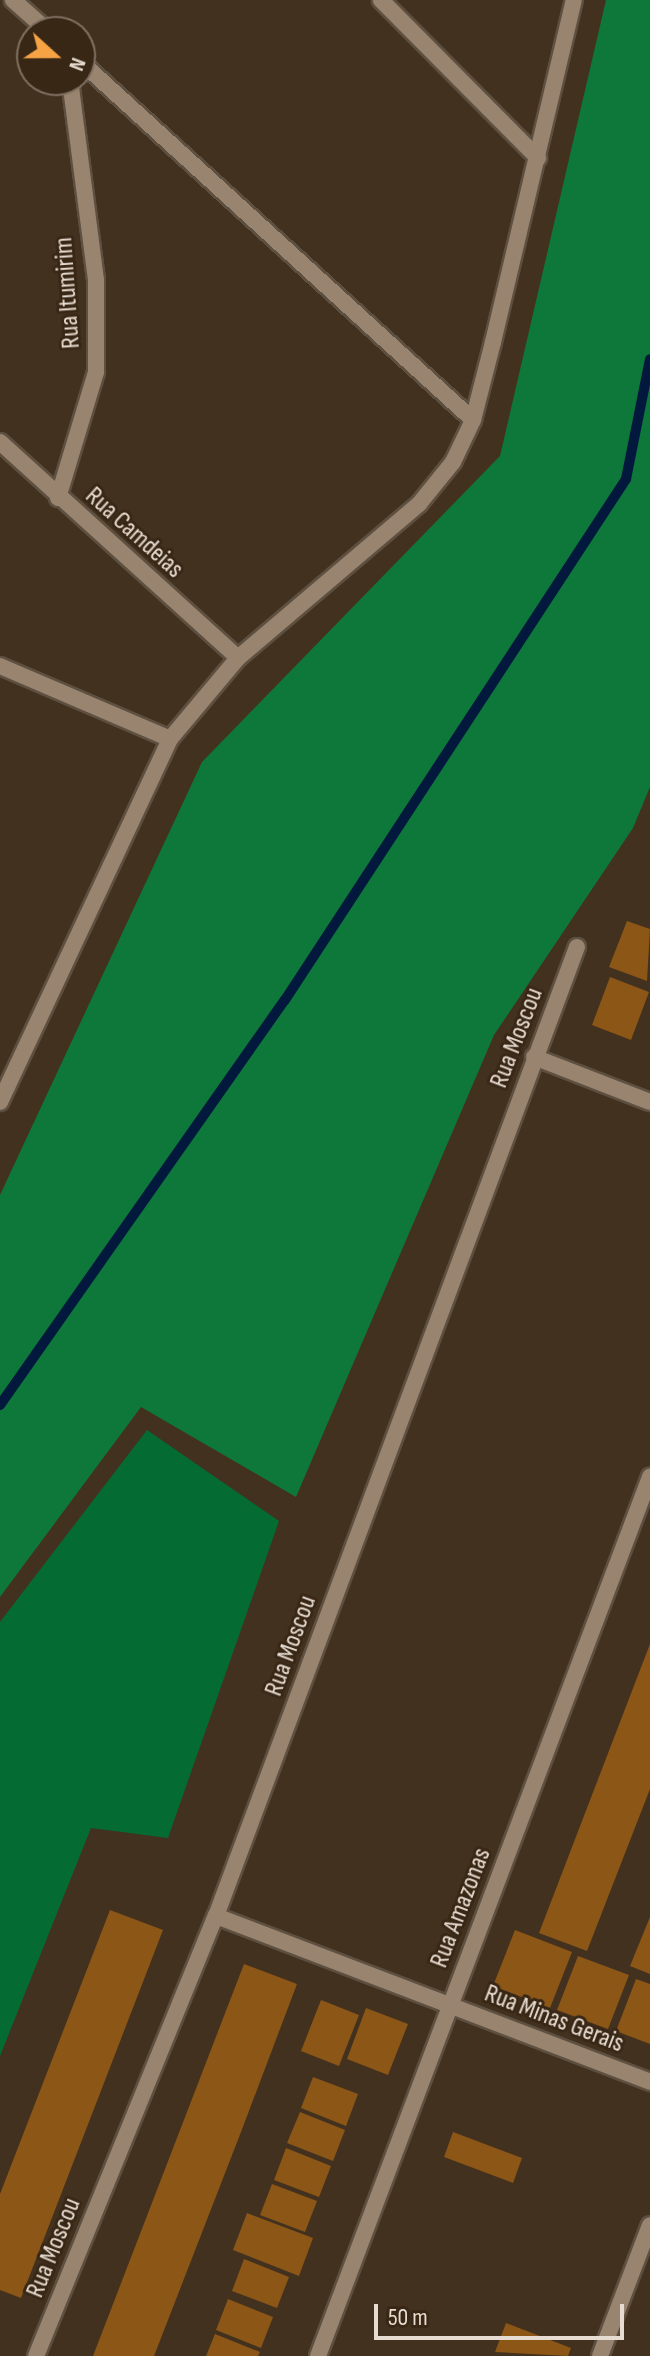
<!DOCTYPE html>
<style>
body{margin:0}
#map{position:relative;width:650px;height:2356px;overflow:hidden;background:#43311f;font-family:"Sofia Sans Condensed",sans-serif}
div>[style]{position:absolute}
.green>*{inset:0;background:#046c33}
.forest>*{inset:0;background:#0e773a}
.stream>*{height:10px;margin:-5px;padding:0 5px;transform-origin:5px;border-radius:5px;background:#02183d}
.building>*{inset:0;background:#8b5616}
.roads{filter:drop-shadow(2px 0 #5e5040) drop-shadow(-2px 0 #5e5040) drop-shadow(0 2px #5e5040) drop-shadow(0 -2px #5e5040)}
.minor>*{height:16px;margin:-8px;padding:0 8px;transform-origin:8px;border-radius:8px;background:#998470}
span{translate:-50% -50%;white-space:nowrap;text-align:center;line-height:1.15;-webkit-text-stroke:6px #392715;paint-order:stroke}
.street-label{font-size:26px;color:#e7dcd1}
.north{position:absolute;left:16px;top:16px;width:80px;height:80px;box-sizing:border-box;background:#392715;border:2px solid #7f6f60;border-radius:50%;rotate:111deg;font-size:22px;font-weight:700;line-height:32px;text-align:center;color:#e7dcd1}
.north::after{content:'';display:block;margin:auto;width:28px;height:36px;background:#f5a345;clip-path:polygon(50% 0,100% 100%,50% 72%,0 100%)}
.scale{position:absolute;left:374px;top:2304px;width:250px;height:36px;box-sizing:border-box;border:4px solid #e7dcd1;border-top:0;padding-left:10px;font-size:24px;line-height:28px;white-space:nowrap;color:#e7dcd1;-webkit-text-stroke:6px #392715;paint-order:stroke}
</style>
<div id="map">
<div class="green">
<div style="clip-path:polygon(147px 1430px,279px 1521px,168px 1838px,91px 1828px,0 2056px,0 1622px)"></div>
</div>
<div class="forest">
<div style="clip-path:polygon(606px 0,650px 0,650px 787px,633px 828px,494px 1035px,296px 1497px,141px 1407px,0 1597px,0 1195px,202px 762px,500px 456px)"></div>
</div>
<div class="stream">
<div style="left:0;top:1405px;width:495px;rotate:-54.9deg"></div>
<div style="left:285px;top:1000px;width:623px;rotate:-56.79deg"></div>
<div style="left:626px;top:479px;width:122px;rotate:-78.7deg"></div>
</div>
<div class="building">
<div style="clip-path:polygon(627px 921px,650px 929px,647px 981px,609px 967px)"></div>
<div style="clip-path:polygon(610px 977px,649px 992px,631px 1040px,592px 1025px)"></div>
<div style="clip-path:polygon(650px 1644px,650px 1789px,587px 1951px,539px 1933px)"></div>
<div style="clip-path:polygon(110px 1910px,163px 1930px,21px 2298px,0 2290px,0 2194px)"></div>
<div style="clip-path:polygon(650px 1917px,650px 1974px,630px 1966px)"></div>
<div style="clip-path:polygon(515px 1930px,572px 1952px,550px 2008px,493px 1986px)"></div>
<div style="clip-path:polygon(578px 1956px,629px 1975px,608px 2029px,557px 2010px)"></div>
<div style="clip-path:polygon(244px 1964px,297px 1984px,241px 2132px,154px 2356px,93px 2356px)"></div>
<div style="clip-path:polygon(636px 1979px,650px 1984px,650px 2044px,616px 2031px)"></div>
<div style="clip-path:polygon(321px 2000px,359px 2015px,339px 2066px,301px 2051px)"></div>
<div style="clip-path:polygon(366px 2008px,408px 2024px,388px 2075px,347px 2059px)"></div>
<div style="clip-path:polygon(313px 2077px,358px 2094px,346px 2126px,301px 2108px)"></div>
<div style="clip-path:polygon(300px 2112px,345px 2130px,333px 2161px,287px 2143px)"></div>
<div style="clip-path:polygon(453px 2132px,522px 2158px,513px 2183px,444px 2157px)"></div>
<div style="clip-path:polygon(286px 2148px,331px 2166px,319px 2197px,274px 2180px)"></div>
<div style="clip-path:polygon(272px 2184px,317px 2201px,305px 2232px,260px 2215px)"></div>
<div style="clip-path:polygon(247px 2213px,313px 2238px,299px 2276px,233px 2250px)"></div>
<div style="clip-path:polygon(244px 2259px,289px 2277px,277px 2308px,232px 2291px)"></div>
<div style="clip-path:polygon(228px 2299px,273px 2317px,261px 2348px,216px 2330px)"></div>
<div style="clip-path:polygon(506px 2323px,571px 2348px,568px 2356px,495px 2352px)"></div>
<div style="clip-path:polygon(215px 2334px,260px 2352px,258px 2356px,206px 2356px)"></div>
</div>
<div class="roads">
<div class="minor">
<div style="left:13px;top:0;width:48px;rotate:41.6deg"></div>
<div style="left:381px;top:0;width:223px;rotate:45.2deg"></div>
<div style="left:80px;top:61px;width:532px;rotate:42.41deg"></div>
<div style="left:0;top:442px;width:321px;rotate:42.2deg"></div>
<div style="left:58px;top:498px;width:132px;rotate:-73.2deg"></div>
<div style="left:96px;top:372px;width:92px;rotate:-90deg"></div>
<div style="left:96px;top:280px;width:202px;rotate:-97.4deg"></div>
<div style="left:0;top:666px;width:185px;rotate:23.2deg"></div>
<div style="left:534px;top:1057px;width:124px;rotate:21.2deg"></div>
<div style="left:0;top:1102px;width:401px;rotate:-64.9deg"></div>
<div style="left:170px;top:739px;width:106px;rotate:-50deg"></div>
<div style="left:238px;top:658px;width:238px;rotate:-40.4deg"></div>
<div style="left:419px;top:504px;width:54px;rotate:-51deg"></div>
<div style="left:453px;top:462px;width:47px;rotate:-64.5deg"></div>
<div style="left:473px;top:420px;width:81px;rotate:-75.6deg"></div>
<div style="left:493px;top:342px;width:351px;rotate:-76.7deg"></div>
<div style="left:216px;top:1916px;width:465px;rotate:20.9deg"></div>
<div style="left:36px;top:2356px;width:475px;rotate:-67.8deg"></div>
<div style="left:216px;top:1916px;width:1034px;rotate:-69.57deg"></div>
<div style="left:318px;top:2356px;width:940px;rotate:-69.31deg"></div>
<div style="left:600px;top:2356px;width:140px;rotate:-69.1deg"></div>
</div>
</div>
<div class="street-label">
<span style="left:68px;top:293px;rotate:-94deg">Rua Itumirim</span>
<span style="left:134px;top:533px;rotate:42deg">Rua Camdeias</span>
<span style="left:517px;top:1038px;rotate:-69deg">Rua Moscou</span>
<span style="left:291px;top:1646px;rotate:-70deg">Rua Moscou</span>
<span style="left:461px;top:1908px;rotate:-69deg">Rua Amazonas</span>
<span style="left:554px;top:2019px;rotate:21deg">Rua Minas Gerais</span>
<span style="left:54px;top:2248px;rotate:-68deg">Rua Moscou</span>
</div>
<div class="north">N</div>
<div class="scale">50 m</div>
</div>
